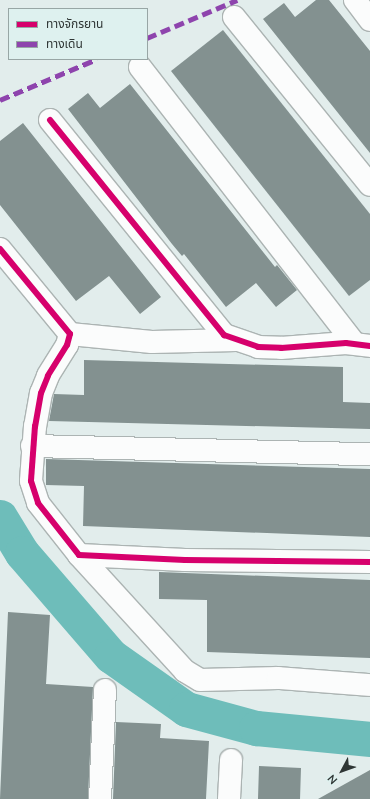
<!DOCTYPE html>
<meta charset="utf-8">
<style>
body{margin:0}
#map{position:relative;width:370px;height:799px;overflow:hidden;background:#e2edec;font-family:"Nunito Sans","Noto Sans Thai",sans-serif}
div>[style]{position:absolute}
.river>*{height:35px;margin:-17.5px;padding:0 17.5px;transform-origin:17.5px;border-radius:17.5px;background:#6ebdba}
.building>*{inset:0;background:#839190}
.roads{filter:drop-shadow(1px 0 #acb4b3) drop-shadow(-1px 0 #acb4b3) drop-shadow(0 1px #acb4b3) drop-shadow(0 -1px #acb4b3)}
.minor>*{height:22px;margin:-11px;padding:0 11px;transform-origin:11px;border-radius:11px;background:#fbfcfc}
.quiet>*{height:5px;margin-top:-2.5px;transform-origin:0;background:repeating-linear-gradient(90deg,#8e44ad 0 10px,transparent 0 15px)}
.cycleway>*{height:6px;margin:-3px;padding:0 3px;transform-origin:3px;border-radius:3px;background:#d6006c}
span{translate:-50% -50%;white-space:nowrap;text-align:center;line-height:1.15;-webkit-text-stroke:4px #def1ef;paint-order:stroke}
.legend{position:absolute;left:8px;top:8px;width:140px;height:52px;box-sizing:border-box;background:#def1ef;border:1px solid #98a6a5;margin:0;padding:5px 7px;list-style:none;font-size:12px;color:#2f3635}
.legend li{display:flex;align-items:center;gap:8px;height:20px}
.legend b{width:20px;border:1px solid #98a6a5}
.north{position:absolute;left:322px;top:751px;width:40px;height:40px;-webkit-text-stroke:3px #def1ef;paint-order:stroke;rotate:229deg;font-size:11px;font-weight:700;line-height:16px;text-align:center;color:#2f3635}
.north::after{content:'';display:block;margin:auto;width:14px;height:18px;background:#2f3635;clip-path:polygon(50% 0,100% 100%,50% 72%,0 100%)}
</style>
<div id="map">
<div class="river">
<div style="left:0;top:517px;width:42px;rotate:58.6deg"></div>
<div style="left:22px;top:553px;width:136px;rotate:49.2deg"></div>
<div style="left:111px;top:656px;width:92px;rotate:35.2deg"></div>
<div style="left:186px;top:709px;width:73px;rotate:15.2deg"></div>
<div style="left:256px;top:728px;width:115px;rotate:5.5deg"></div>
</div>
<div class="building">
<div style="clip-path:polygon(316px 0,329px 0,370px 51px,370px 153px,263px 19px,284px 3px,295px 17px)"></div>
<div style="clip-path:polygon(223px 30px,370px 214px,370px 280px,349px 296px,171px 71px)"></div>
<div style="clip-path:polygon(130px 84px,275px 267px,277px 265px,297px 290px,276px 307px,256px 283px,226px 307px,184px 254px,182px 256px,172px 244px,68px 109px,88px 93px,100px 108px)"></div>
<div style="clip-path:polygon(23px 123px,161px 297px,140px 314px,109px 276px,76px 301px,0 205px,0 141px)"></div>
<div style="clip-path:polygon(84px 360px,343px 367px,343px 402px,370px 403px,370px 429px,49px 421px,54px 394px,84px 395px)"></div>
<div style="clip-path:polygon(46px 459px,370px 469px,370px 537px,83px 526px,84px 486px,46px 485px)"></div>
<div style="clip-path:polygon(159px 572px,370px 580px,370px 658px,207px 652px,207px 600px,159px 599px)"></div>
<div style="clip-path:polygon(8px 612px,50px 615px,46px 684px,93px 687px,88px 799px,0 799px)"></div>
<div style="clip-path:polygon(116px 722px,161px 724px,160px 738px,209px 741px,206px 799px,113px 799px)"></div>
<div style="clip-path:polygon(259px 766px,301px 768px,300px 799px,258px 799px)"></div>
<div style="clip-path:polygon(370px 770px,370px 799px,318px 799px)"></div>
</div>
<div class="roads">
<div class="minor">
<div style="left:355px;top:0;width:25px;rotate:53deg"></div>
<div style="left:234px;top:17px;width:216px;rotate:51deg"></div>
<div style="left:140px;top:67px;width:349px;rotate:52.2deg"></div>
<div style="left:50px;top:120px;width:277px;rotate:51deg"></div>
<div style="left:224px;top:335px;width:36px;rotate:19deg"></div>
<div style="left:258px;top:347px;width:23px;rotate:2deg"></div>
<div style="left:281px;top:348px;width:65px;rotate:-4.4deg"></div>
<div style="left:346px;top:343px;width:24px;rotate:7deg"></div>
<div style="left:0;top:249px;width:110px;rotate:50.5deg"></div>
<div style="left:70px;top:334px;width:11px;rotate:105deg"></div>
<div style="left:67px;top:345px;width:36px;rotate:122deg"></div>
<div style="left:48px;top:376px;width:18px;rotate:112deg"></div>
<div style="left:41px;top:393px;width:34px;rotate:100deg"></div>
<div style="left:35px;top:426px;width:55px;rotate:94.2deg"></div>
<div style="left:31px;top:481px;width:23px;rotate:72deg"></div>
<div style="left:38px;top:503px;width:66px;rotate:51.7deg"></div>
<div style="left:79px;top:555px;width:106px;rotate:2.7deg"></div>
<div style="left:185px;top:560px;width:185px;rotate:0.6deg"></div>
<div style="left:70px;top:334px;width:82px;rotate:5.6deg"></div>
<div style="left:152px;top:342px;width:84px;rotate:-1.4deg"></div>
<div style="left:32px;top:446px;width:338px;rotate:1.4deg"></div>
<div style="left:79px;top:555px;width:157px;rotate:47.6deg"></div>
<div style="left:185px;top:671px;width:17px;rotate:31deg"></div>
<div style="left:200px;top:680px;width:78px;rotate:-1.5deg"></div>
<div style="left:278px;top:678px;width:92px;rotate:4.4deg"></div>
<div style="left:100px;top:799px;width:109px;rotate:-87.4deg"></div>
<div style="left:229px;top:799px;width:39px;rotate:-87deg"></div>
</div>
</div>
<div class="quiet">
<div style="left:147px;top:38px;width:98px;rotate:-22.9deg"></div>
<div style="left:0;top:100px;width:105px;rotate:-22.9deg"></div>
</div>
<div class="cycleway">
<div style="left:50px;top:120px;width:277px;rotate:51deg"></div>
<div style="left:224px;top:335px;width:36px;rotate:19deg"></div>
<div style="left:258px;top:347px;width:23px;rotate:2deg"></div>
<div style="left:281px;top:348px;width:65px;rotate:-4.4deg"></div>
<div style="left:346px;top:343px;width:24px;rotate:7deg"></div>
<div style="left:0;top:249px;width:110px;rotate:50.5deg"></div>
<div style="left:70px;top:334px;width:11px;rotate:105deg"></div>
<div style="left:67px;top:345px;width:36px;rotate:122deg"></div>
<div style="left:48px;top:376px;width:18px;rotate:112deg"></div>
<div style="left:41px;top:393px;width:34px;rotate:100deg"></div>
<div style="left:35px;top:426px;width:55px;rotate:94.2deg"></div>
<div style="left:31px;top:481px;width:23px;rotate:72deg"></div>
<div style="left:38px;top:503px;width:66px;rotate:51.7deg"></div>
<div style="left:79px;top:555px;width:106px;rotate:2.7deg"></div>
<div style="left:185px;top:560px;width:185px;rotate:0.6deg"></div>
</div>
<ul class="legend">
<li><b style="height:5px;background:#d6006c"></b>ทางจักรยาน</li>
<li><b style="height:5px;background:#8e44ad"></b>ทางเดิน</li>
</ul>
<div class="north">N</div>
</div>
